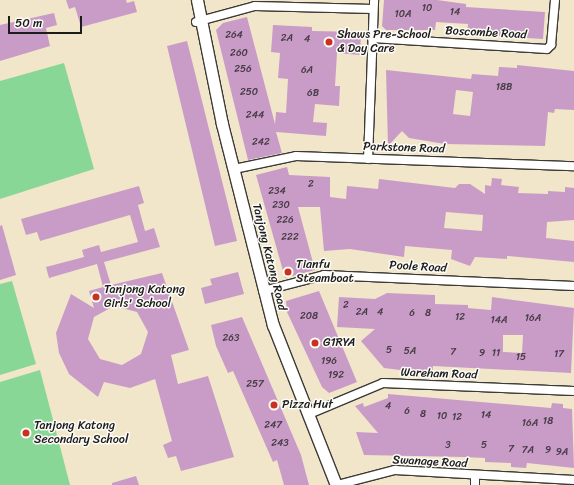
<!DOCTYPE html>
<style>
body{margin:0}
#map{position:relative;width:574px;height:485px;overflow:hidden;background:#f1e6ca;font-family:Sriracha,sans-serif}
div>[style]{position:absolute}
.green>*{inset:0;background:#89d796}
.building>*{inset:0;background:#c99cc7}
.roads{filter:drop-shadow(1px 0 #3c3a36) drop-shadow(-1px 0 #3c3a36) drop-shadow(0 1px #3c3a36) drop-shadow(0 -1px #3c3a36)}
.minor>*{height:8px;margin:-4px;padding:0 4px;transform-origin:4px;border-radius:4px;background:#fff}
.secondary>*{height:11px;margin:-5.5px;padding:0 5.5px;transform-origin:5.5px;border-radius:5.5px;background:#fff}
.dots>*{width:11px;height:11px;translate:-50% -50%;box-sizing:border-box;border:2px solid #fdfcf7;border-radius:50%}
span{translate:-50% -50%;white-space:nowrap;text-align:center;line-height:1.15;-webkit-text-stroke:3px #fdfcf7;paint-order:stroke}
.number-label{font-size:10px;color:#473c47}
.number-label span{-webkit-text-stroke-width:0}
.street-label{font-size:12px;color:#1c1c1c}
.poi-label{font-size:12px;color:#1c1c1c}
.left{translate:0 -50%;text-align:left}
.scale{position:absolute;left:8px;top:16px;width:74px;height:18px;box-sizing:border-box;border:2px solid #1c1c1c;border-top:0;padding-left:5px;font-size:12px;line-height:14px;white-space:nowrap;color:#1c1c1c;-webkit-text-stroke:3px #fdfcf7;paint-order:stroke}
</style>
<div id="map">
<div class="green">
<div style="clip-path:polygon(64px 63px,94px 169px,0 199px,0 81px)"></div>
<div style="clip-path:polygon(12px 281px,36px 364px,0 375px,0 284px)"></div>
<div style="clip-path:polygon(40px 370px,70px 485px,0 485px,0 382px)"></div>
</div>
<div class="building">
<div style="clip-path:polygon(66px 0,126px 0,127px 3px,134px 1px,137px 12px,81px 27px,75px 7px,69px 9px)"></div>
<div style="clip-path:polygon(384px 0,437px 0,466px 4px,466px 7px,545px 12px,543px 39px,467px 34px,468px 24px,436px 22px,435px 30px,386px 30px,382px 26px)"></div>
<div style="clip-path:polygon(54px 13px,57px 25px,46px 28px,50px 46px,0 61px,0 25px)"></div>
<div style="clip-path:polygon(247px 17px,275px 124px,276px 112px,286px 113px,288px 79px,278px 78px,280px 53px,271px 52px,273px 25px,312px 27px,312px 31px,361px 32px,360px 55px,337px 53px,335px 86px,340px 86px,339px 106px,315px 104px,313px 122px,327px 123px,326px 136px,276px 132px,282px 153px,248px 160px,216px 30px,223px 23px)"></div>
<div style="clip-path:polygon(187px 41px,237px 241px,215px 246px,167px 46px)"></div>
<div style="clip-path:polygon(evenodd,517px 65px,574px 71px,574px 110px,555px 109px,554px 113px,548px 112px,545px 146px,445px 144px,409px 138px,402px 131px,388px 146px,386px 70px,471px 79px,472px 74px,498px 76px,499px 67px,517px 68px,517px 65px,456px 90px,473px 92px,470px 116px,453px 114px,456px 90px)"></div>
<div style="clip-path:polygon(evenodd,287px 167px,289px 175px,330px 177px,330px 197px,346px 199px,347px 186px,378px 189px,379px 179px,455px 188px,459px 184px,470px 184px,485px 194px,485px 185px,491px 186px,492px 178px,502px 179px,501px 185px,519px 187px,518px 193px,548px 194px,548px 191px,565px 192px,565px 187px,574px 188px,574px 220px,547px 222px,546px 238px,574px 241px,574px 262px,507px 256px,507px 259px,475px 257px,470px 266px,451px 259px,452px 250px,405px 246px,404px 257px,350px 249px,324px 251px,320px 207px,298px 207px,315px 270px,285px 278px,256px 175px,287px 167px,446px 212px,483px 215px,482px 231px,444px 228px,446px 212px)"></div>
<div style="clip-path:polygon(evenodd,139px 186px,144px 203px,138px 205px,145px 231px,154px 228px,160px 247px,104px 262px,111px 285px,162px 273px,189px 350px,171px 355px,178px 384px,208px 376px,234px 457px,181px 471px,176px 456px,168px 458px,163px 445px,172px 441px,155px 379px,130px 388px,104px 382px,98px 397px,69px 374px,59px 353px,56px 333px,71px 294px,94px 308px,89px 291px,103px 287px,97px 264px,49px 278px,46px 267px,84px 257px,82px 250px,99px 245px,101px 252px,138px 242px,130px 215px,40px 241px,37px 232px,26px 235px,21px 219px,139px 186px,114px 306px,137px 312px,148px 332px,141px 354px,122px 365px,100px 359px,88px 339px,94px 317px,114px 306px)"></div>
<div style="clip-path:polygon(2px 225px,16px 275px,0 280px,0 226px)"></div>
<div style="clip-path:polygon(238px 272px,244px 294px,205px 304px,201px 288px,212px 285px,210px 279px)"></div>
<div style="clip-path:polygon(319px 291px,357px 382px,329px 393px,322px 387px,287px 312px,286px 301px)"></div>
<div style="clip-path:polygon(evenodd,387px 293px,435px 295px,435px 304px,468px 305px,468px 308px,491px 310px,492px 297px,574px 308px,571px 373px,433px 366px,432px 374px,384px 368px,361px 341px,375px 329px,337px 327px,339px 297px,375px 299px,387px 293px,503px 335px,523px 335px,522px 353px,503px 352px,503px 335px)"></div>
<div style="clip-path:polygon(242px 317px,301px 455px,309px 485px,284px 485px,277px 460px,273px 462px,233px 371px,228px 373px,216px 346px,211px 325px)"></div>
<div style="clip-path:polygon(388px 394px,551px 408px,552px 403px,563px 404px,563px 408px,572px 409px,574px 468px,527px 463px,526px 468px,511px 467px,511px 463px,485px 462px,485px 458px,463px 457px,364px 455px,356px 432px,378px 433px,355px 406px,363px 403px,364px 407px,388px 398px)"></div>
<div style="clip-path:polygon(136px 476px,139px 485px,112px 485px,112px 483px)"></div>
</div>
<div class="roads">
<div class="minor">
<div style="left:196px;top:22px;width:61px;rotate:-15.2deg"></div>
<div style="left:255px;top:6px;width:118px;rotate:1.5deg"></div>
<div style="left:372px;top:38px;width:175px;rotate:3.6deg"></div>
<div style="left:547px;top:49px;width:6px;rotate:-45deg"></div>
<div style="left:551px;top:45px;width:45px;rotate:-84.9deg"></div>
<div style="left:368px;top:159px;width:159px;rotate:-87.8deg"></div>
<div style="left:234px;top:169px;width:63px;rotate:-11.8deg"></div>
<div style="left:296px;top:156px;width:278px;rotate:2.1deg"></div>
<div style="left:263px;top:291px;width:63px;rotate:-14.7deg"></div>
<div style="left:324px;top:275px;width:250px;rotate:2.5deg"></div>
<div style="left:309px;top:414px;width:80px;rotate:-22.7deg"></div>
<div style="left:383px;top:383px;width:191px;rotate:2.4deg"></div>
<div style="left:337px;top:485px;width:60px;rotate:-14.5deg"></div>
<div style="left:395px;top:470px;width:179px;rotate:3.2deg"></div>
<div style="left:475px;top:485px;width:9px;rotate:-90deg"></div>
</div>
<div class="secondary">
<div style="left:197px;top:0;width:126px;rotate:78.6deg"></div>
<div style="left:222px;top:124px;width:207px;rotate:75.8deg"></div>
<div style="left:273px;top:325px;width:172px;rotate:68.5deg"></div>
</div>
</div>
<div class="dots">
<div style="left:329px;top:42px;background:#c8321e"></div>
<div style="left:288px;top:272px;background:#c8321e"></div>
<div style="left:96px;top:297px;background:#c8321e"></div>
<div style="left:315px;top:343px;background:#c8321e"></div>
<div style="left:274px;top:405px;background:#c8321e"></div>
<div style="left:26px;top:433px;background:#c8321e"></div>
</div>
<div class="number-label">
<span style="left:427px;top:9px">10</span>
<span style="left:455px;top:13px">14</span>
<span style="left:403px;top:15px">10A</span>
<span style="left:234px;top:36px">264</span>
<span style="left:287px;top:39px">2A</span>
<span style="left:307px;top:40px">4</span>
<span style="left:239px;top:54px">260</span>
<span style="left:243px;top:70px">256</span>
<span style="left:307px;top:71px">6A</span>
<span style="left:504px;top:88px">18B</span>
<span style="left:249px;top:93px">250</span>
<span style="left:313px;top:94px">6B</span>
<span style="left:255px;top:116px">244</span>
<span style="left:261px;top:143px">242</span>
<span style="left:311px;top:185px">2</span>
<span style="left:277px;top:192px">234</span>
<span style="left:281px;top:206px">230</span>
<span style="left:285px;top:221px">226</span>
<span style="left:290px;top:238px">222</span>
<span style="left:346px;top:306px">2</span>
<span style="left:362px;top:313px">2A</span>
<span style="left:380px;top:313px">4</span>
<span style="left:412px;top:314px">6</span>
<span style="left:428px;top:314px">8</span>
<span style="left:309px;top:317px">208</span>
<span style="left:460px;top:318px">12</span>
<span style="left:533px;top:319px">16A</span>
<span style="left:499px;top:321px">14A</span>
<span style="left:231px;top:339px">263</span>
<span style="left:389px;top:351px">5</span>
<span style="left:410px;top:352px">5A</span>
<span style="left:453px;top:353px">7</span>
<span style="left:482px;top:354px">9</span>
<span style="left:496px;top:354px">11</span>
<span style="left:559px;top:355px">17</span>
<span style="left:521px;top:358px">15</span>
<span style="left:329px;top:362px">196</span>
<span style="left:336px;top:376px">192</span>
<span style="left:255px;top:385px">257</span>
<span style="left:388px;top:407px">4</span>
<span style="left:407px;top:412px">6</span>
<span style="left:423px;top:415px">8</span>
<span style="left:486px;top:416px">14</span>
<span style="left:442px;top:417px">10</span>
<span style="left:457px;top:418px">12</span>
<span style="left:548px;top:422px">18</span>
<span style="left:530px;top:424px">16A</span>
<span style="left:273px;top:426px">247</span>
<span style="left:280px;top:444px">243</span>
<span style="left:448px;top:446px">3</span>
<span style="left:484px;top:446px">5</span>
<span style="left:511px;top:450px">7</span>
<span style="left:528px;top:451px">7A</span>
<span style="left:548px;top:451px">9</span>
<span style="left:562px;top:453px">9A</span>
</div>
<div class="street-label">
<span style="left:486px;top:33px;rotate:3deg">Boscombe Road</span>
<span style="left:404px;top:148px;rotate:2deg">Parkstone Road</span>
<span style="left:269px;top:257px;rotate:76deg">Tanjong Katong Road</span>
<span style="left:418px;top:267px;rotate:3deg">Poole Road</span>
<span style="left:439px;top:374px;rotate:2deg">Wareham Road</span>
<span style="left:430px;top:462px;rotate:3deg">Swanage Road</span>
</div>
<div class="poi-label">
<span class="left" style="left:337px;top:42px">Shaws Pre-School<br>&amp; Day Care</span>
<span class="left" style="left:296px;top:272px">Tianfu<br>Steamboat</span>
<span class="left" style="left:104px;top:297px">Tanjong Katong<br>Girls' School</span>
<span class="left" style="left:323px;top:343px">G1RYA</span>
<span class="left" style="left:282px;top:405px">Pizza Hut</span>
<span class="left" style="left:34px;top:433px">Tanjong Katong<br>Secondary School</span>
</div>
<div class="scale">50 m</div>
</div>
